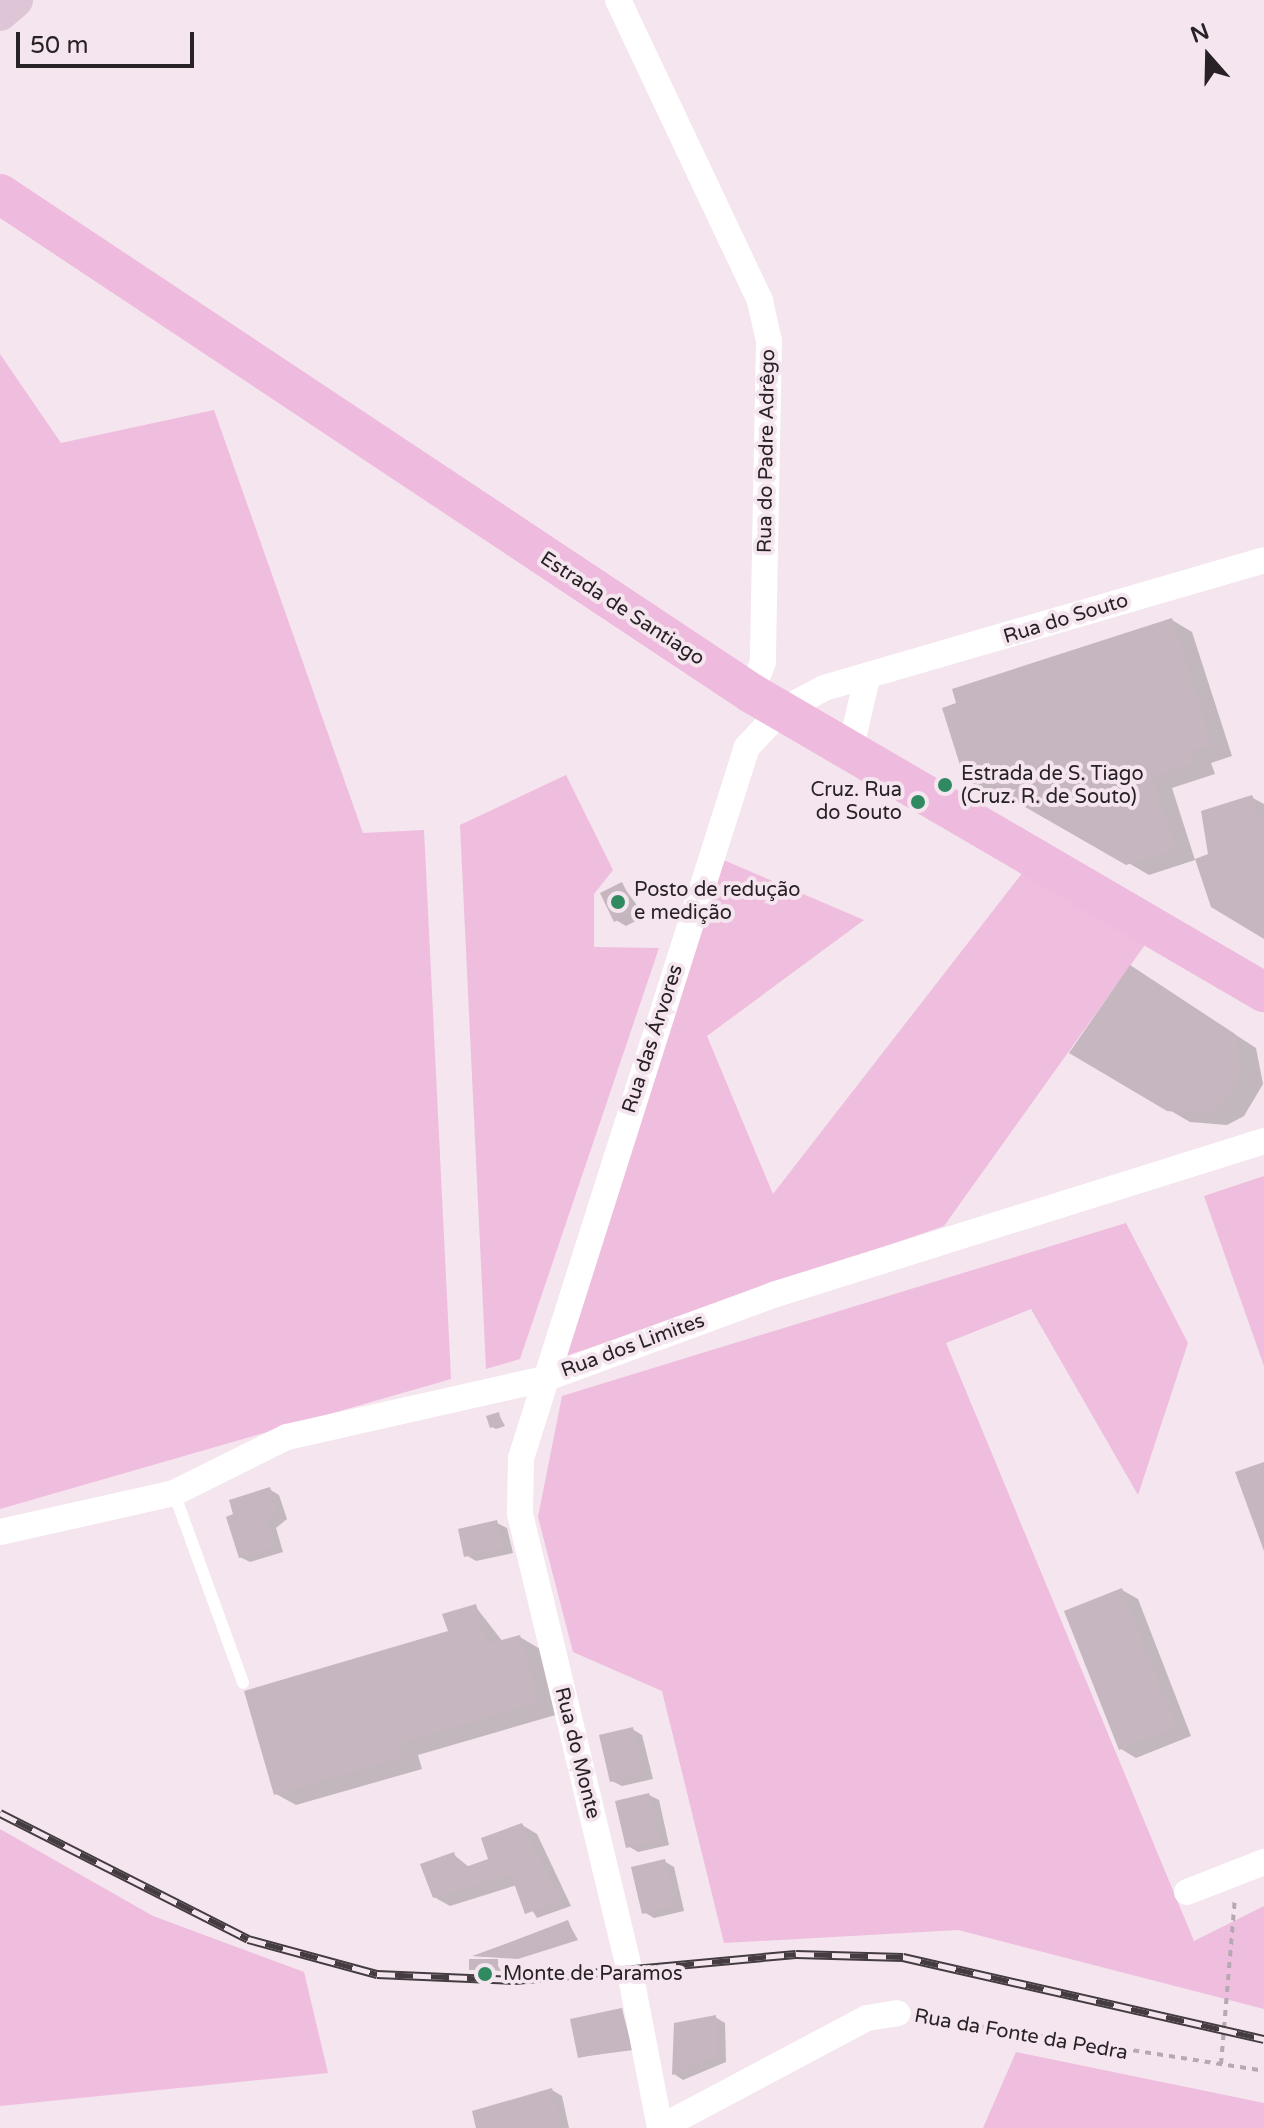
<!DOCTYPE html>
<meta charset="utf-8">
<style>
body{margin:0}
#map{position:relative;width:1264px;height:2128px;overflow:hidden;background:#f4e5ee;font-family:"Varela Round",sans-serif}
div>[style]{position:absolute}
.green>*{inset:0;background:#efbddd}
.shadow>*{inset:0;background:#0003}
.building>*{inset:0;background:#c5b6bf}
.path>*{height:4px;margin-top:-2px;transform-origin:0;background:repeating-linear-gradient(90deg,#b6a9b1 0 6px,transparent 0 12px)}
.service>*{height:12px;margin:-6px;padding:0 6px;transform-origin:6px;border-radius:6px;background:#fff}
.minor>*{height:26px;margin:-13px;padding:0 13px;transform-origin:13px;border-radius:13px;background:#fff}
.secondary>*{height:36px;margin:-18px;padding:0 18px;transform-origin:18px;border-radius:18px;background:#dec6d6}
.primary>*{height:40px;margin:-20px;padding:0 20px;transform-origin:20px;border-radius:20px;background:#eebadd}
.rail>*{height:9px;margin-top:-4.5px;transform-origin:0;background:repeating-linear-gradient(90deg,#f4e5ee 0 18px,#443c41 0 36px);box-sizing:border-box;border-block:2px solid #443c41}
.dots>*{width:22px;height:22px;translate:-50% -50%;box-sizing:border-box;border:4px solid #f4e5ee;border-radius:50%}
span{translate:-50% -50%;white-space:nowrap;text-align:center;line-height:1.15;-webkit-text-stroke:8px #f4e5ee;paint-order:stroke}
.street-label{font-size:20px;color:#282226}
.poi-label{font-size:20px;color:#282226}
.left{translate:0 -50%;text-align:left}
.right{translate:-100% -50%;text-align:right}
.north{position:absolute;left:1168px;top:16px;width:80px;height:80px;-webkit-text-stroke:6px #f4e5ee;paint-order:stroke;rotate:340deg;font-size:22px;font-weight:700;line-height:32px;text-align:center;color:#282226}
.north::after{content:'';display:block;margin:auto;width:28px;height:36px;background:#282226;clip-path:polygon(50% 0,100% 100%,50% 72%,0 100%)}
.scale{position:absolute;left:16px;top:32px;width:178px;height:36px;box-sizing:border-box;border:4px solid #282226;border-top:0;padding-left:10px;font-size:24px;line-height:28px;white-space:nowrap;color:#282226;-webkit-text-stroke:6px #f4e5ee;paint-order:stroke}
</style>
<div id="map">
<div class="green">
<div style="clip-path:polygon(0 354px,61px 443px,214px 410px,363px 833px,424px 830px,451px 1379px,0 1509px)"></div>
<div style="clip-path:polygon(566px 775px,613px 870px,594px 894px,594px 947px,659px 948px,520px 1359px,486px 1369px,460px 825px)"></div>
<div style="clip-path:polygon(721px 859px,864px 920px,707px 1036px,773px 1194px,1023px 872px,1147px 942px,944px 1226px,563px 1357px)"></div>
<div style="clip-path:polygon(1264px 1176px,1264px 1366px,1204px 1196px)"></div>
<div style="clip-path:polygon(1126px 1223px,1188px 1343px,1138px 1495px,1031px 1309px,946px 1343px,1194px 1941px,1264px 1906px,1264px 2009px,958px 1930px,724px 1943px,662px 1691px,573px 1652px,538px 1517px,562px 1396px)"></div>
<div style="clip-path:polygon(0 1829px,153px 1916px,304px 1972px,328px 2073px,0 2106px)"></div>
<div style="clip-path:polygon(1016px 2052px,1264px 2103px,1264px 2128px,983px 2128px)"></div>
</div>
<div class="shadow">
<div style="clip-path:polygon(1172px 620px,1192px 632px,1232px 756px,1211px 763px,1215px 774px,1172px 788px,1195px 860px,1149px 875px,1000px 788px,987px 792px,967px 780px)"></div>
<div style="clip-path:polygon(1251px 797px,1264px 804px,1264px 934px,1211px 855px)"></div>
<div style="clip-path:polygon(622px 885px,645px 916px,626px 926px,616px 920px)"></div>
<div style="clip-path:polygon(1151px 980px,1256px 1048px,1263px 1084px,1244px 1116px,1227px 1125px,1190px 1122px,1072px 1053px)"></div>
<div style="clip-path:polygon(499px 1415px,505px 1426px,496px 1429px,492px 1427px)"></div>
<div style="clip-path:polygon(269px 1489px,279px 1495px,287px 1519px,276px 1528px,283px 1552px,250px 1562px,240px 1557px)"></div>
<div style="clip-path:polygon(497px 1523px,507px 1528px,513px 1553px,476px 1561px,466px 1555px)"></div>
<div style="clip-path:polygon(1122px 1590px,1138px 1599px,1191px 1736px,1136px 1758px,1121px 1749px)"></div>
<div style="clip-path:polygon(475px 1606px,503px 1642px,520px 1637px,540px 1649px,559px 1714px,418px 1755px,422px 1769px,296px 1805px,276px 1794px)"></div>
<div style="clip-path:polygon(632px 1729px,642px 1735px,653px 1779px,622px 1786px,612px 1781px)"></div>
<div style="clip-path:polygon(649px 1795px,659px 1800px,669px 1845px,638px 1852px,628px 1846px)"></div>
<div style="clip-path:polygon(522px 1825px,537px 1834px,571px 1906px,537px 1918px,517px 1885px,450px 1906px,434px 1897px,453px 1854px,470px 1868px,491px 1860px)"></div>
<div style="clip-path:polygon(664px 1861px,674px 1867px,684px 1911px,654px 1918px,644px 1912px)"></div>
<div style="clip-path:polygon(568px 1922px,578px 1940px,518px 1959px,472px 1956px)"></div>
<div style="clip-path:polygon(494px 1959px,501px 1971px,471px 1969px)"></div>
<div style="clip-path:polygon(622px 2010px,633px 2050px,580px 2057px)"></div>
<div style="clip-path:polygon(715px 2017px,725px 2023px,726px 2062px,683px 2080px,674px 2074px,676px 2025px)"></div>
<div style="clip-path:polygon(552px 2090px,562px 2096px,569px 2128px,478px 2128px)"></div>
</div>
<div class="building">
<div style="clip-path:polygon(1172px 618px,1212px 745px,1192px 751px,1195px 763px,1152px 777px,1176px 849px,1126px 865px,999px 792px,993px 772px,965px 781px,942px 708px,956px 703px,952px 689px)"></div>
<div style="clip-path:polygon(1252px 795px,1264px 824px,1264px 939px,1211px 907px,1195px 859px,1208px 854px,1201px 811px)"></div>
<div style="clip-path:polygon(622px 882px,636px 911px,614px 922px,600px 893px)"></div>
<div style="clip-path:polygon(1130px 965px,1235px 1034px,1243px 1072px,1223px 1105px,1206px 1114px,1167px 1111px,1069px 1053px)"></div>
<div style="clip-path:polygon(499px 1412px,502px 1424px,490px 1428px,486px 1416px)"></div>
<div style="clip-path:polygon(1264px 1462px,1264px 1551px,1235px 1472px)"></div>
<div style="clip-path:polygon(270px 1487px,278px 1513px,267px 1522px,275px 1547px,239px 1558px,226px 1517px,233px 1514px,229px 1500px)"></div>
<div style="clip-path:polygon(497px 1520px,504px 1548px,464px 1557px,458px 1529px)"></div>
<div style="clip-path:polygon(1122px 1588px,1177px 1727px,1119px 1750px,1064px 1611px)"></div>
<div style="clip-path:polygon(476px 1604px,487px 1644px,520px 1635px,540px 1702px,398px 1744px,403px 1757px,274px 1795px,244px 1691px,448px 1631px,442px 1614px)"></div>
<div style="clip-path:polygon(633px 1727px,644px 1774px,610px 1782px,599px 1735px)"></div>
<div style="clip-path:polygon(649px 1793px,660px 1840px,626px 1848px,615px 1801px)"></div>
<div style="clip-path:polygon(522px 1823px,562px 1901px,525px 1914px,511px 1875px,433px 1898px,420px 1864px,454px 1852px,460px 1869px,488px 1859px,481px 1838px)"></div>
<div style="clip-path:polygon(665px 1859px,676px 1906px,642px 1914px,631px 1867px)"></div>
<div style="clip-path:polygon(568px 1920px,575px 1938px,513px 1958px,474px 1956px)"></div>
<div style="clip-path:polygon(469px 1959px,498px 1959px,498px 1970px,469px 1970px)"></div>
<div style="clip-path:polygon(622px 2008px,630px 2048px,578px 2058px,570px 2019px)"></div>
<div style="clip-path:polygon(716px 2015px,717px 2056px,672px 2075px,674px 2023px)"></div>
<div style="clip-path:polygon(552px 2088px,561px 2128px,476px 2128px,472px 2111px)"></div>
</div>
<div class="path">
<div style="left:920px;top:2017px;width:348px;rotate:8.9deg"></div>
<div style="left:1221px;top:2064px;width:166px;rotate:-85.2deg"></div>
</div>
<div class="service">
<div style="left:174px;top:1493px;width:202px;rotate:70deg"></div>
</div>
<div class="minor">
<div style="left:618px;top:0;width:333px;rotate:64.7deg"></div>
<div style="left:760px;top:301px;width:41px;rotate:77.3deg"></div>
<div style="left:769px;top:341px;width:321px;rotate:91.1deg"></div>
<div style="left:763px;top:662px;width:33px;rotate:111deg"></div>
<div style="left:850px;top:751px;width:75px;rotate:-76.9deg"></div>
<div style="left:0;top:1532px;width:178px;rotate:-12.6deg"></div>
<div style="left:174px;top:1493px;width:126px;rotate:-26.4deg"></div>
<div style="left:287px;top:1437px;width:263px;rotate:-12.7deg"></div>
<div style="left:544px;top:1379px;width:244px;rotate:-20.1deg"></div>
<div style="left:773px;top:1295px;width:515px;rotate:-17.41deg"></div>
<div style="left:1187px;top:1892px;width:83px;rotate:-21.3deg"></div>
<div style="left:660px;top:2128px;width:159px;rotate:-100.9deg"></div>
<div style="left:630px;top:1972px;width:472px;rotate:-103.5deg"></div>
<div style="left:520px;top:1513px;width:55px;rotate:-89deg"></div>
<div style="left:521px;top:1458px;width:746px;rotate:-72.37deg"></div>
<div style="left:747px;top:747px;width:50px;rotate:-46.6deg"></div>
<div style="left:781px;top:711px;width:49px;rotate:-28.1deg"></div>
<div style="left:824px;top:688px;width:458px;rotate:-16.2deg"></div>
<div style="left:660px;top:2128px;width:234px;rotate:-28deg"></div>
<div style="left:867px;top:2018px;width:31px;rotate:-9deg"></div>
</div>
<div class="secondary">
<div style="left:0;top:13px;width:20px;rotate:-41deg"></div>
</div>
<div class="primary">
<div style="left:0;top:194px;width:902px;rotate:33.6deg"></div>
<div style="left:751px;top:693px;width:594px;rotate:30.24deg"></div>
</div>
<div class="rail">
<div style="left:0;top:1813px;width:278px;rotate:26.9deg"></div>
<div style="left:248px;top:1939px;width:134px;rotate:15.2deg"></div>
<div style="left:377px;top:1974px;width:138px;rotate:2.5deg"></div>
<div style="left:515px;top:1980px;width:282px;rotate:-5.3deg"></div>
<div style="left:796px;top:1954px;width:107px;rotate:1.6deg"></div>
<div style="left:903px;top:1957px;width:370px;rotate:12.8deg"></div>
</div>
<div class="dots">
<div style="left:945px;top:785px;background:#308a61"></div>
<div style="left:918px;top:802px;background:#308a61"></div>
<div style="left:618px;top:902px;background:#308a61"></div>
<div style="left:485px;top:1974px;background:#308a61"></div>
</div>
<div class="street-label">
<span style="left:767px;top:451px;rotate:-89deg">Rua do Padre Adrêgo</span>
<span style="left:622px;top:609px;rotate:33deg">Estrada de Santiago</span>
<span style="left:1066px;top:619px;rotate:-17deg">Rua do Souto</span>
<span style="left:653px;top:1039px;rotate:-72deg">Rua das Árvores</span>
<span style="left:633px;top:1346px;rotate:-20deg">Rua dos Limites</span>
<span style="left:577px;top:1753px;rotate:76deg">Rua do Monte</span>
<span style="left:1021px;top:2035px;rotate:10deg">Rua da Fonte da Pedra</span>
</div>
<div class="poi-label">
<span class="left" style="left:961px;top:786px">Estrada de S. Tiago<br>(Cruz. R. de Souto)</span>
<span class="right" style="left:902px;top:802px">Cruz. Rua<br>do Souto</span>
<span class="left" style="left:634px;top:902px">Posto de redução<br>e medição</span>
<span class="left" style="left:503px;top:1974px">Monte de Paramos</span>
</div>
<div class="north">N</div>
<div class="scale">50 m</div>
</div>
